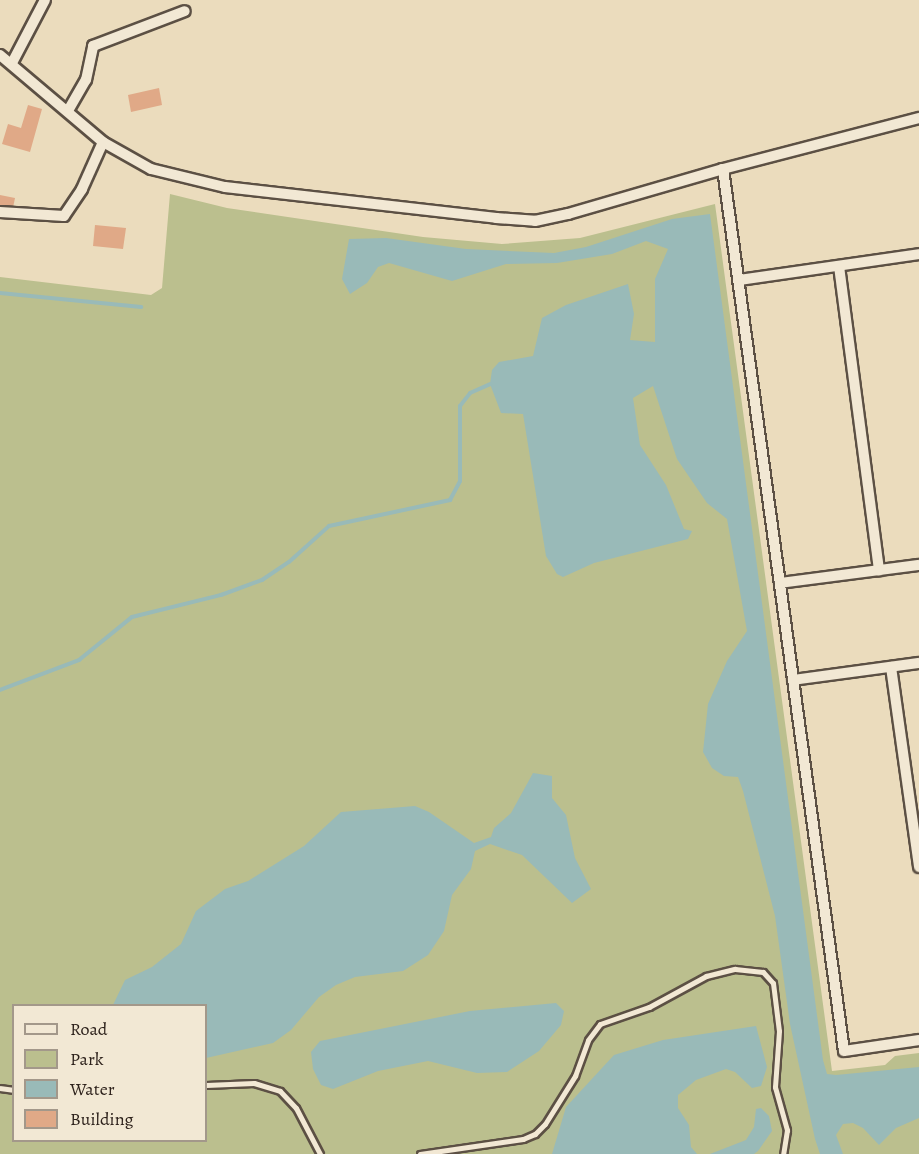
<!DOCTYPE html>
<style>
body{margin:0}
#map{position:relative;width:919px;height:1154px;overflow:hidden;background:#ebdcbd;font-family:Alegreya,serif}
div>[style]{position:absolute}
.green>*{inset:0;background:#bbbf8e}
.water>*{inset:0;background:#99bab8}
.stream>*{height:4px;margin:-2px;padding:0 2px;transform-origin:2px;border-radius:2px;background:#99bab8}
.building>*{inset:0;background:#e0a987}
.roads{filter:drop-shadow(2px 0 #5c5044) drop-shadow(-2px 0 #5c5044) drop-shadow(0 2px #5c5044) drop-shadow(0 -2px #5c5044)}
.lane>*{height:5px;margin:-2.5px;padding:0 2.5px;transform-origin:2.5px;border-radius:2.5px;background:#f2e8d4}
.street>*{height:10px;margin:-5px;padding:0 5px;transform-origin:5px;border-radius:5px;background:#f2e8d4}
span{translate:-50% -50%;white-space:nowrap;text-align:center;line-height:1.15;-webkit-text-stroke:5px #f2e8d4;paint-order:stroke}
.legend{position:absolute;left:12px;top:1004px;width:195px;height:138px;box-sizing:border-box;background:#f2e8d4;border:2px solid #a3988a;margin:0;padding:8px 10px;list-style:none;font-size:18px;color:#2d211b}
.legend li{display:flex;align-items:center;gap:12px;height:30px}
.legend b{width:30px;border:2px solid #a3988a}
</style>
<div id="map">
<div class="green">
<div style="clip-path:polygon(evenodd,170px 194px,227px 208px,423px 237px,502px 244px,580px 238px,715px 204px,832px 1071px,885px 1065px,895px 1056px,919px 1053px,919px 1154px,0 1154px,0 277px,151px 295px,162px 288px,170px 194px,14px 1006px,206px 1006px,206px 1140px,14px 1140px,14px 1006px)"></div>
</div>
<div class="water">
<div style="clip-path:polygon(710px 214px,823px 1060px,827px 1074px,836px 1075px,919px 1067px,919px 1118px,896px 1128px,879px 1145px,863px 1128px,853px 1123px,843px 1124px,836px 1135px,843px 1154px,820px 1154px,815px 1139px,790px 1024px,775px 916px,743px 791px,738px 777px,724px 776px,712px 768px,703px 752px,708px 704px,727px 661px,747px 631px,727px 519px,707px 503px,677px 459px,653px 386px,633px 398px,640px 445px,666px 485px,684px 529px,692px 531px,688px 539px,594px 563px,563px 577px,557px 574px,546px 556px,523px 414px,501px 413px,490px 384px,492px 370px,499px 362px,533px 356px,542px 318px,566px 305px,628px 284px,634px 314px,630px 340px,655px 342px,655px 279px,668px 249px,646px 241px,612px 254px,557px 263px,506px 264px,452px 281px,389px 263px,378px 267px,367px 283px,350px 294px,342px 279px,349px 239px,386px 238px,466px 249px,554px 253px,586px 247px,672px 219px)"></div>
<div style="clip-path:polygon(533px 773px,552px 776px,552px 798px,566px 815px,575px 858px,591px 889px,572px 903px,522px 855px,490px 844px,475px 851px,471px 869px,452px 895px,444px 931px,428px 955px,403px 971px,355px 977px,336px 985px,319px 997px,291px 1030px,273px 1043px,206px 1058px,206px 1006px,113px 1005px,125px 980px,152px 967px,181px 944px,196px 911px,225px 889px,248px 881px,304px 846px,341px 812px,415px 806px,429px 812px,474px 843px,491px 837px,494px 828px,511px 813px)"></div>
<div style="clip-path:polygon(556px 1003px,564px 1011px,561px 1025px,539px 1051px,507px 1072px,477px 1073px,428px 1061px,378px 1071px,333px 1089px,321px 1085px,313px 1069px,311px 1052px,320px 1041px,470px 1011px)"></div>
<div style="clip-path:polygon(756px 1026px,767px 1067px,761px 1086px,752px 1088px,735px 1072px,726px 1069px,696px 1080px,678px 1095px,678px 1108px,689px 1125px,691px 1147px,697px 1154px,552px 1154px,566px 1107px,614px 1055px,663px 1040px)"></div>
<div style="clip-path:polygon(761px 1108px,769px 1116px,772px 1131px,758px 1151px,754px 1154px,710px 1154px,746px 1140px,754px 1127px,756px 1109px)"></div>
</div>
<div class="stream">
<div style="left:0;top:293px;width:142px;rotate:5.7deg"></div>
<div style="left:0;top:690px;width:85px;rotate:-20.8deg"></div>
<div style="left:79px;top:660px;width:68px;rotate:-39.1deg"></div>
<div style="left:132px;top:617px;width:92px;rotate:-13.9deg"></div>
<div style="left:221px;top:595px;width:44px;rotate:-20.1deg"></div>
<div style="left:262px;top:580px;width:32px;rotate:-34deg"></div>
<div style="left:289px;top:562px;width:54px;rotate:-42deg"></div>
<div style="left:329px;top:526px;width:124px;rotate:-12.1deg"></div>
<div style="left:450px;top:500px;width:21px;rotate:-62deg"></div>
<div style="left:460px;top:481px;width:75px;rotate:-90deg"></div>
<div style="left:460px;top:406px;width:16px;rotate:-52deg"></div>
<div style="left:470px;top:393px;width:22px;rotate:-24deg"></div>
</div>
<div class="building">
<div style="clip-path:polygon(159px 88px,162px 105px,131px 112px,128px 95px)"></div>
<div style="clip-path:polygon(28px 105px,42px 109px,30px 152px,2px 144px,8px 124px,21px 128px)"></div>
<div style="clip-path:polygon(0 195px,15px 198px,11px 217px,0 215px)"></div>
<div style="clip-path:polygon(95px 225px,126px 228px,123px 249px,93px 246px)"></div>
</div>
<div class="roads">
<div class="lane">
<div style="left:206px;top:1085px;width:48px;rotate:-2.4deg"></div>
<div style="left:254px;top:1083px;width:27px;rotate:17deg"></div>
<div style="left:280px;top:1091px;width:23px;rotate:47deg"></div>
<div style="left:296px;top:1108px;width:52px;rotate:62.4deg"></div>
<div style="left:0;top:1088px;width:14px;rotate:8deg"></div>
<div style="left:420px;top:1154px;width:104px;rotate:-8.3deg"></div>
<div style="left:523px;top:1139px;width:13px;rotate:-23deg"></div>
<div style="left:535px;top:1134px;width:14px;rotate:-45deg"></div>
<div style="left:545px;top:1124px;width:57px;rotate:-58deg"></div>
<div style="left:575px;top:1076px;width:38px;rotate:-70deg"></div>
<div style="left:588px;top:1040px;width:20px;rotate:-53deg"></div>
<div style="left:600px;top:1024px;width:52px;rotate:-19.1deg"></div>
<div style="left:649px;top:1007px;width:65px;rotate:-28.5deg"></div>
<div style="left:706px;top:976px;width:30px;rotate:-14deg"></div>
<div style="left:735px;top:969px;width:28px;rotate:6deg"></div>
<div style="left:763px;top:972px;width:15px;rotate:48deg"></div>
<div style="left:773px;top:983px;width:48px;rotate:82.9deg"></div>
<div style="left:779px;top:1031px;width:56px;rotate:94.1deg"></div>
<div style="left:775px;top:1087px;width:45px;rotate:74.4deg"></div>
<div style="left:787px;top:1130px;width:24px;rotate:99deg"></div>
</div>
<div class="street">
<div style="left:0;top:55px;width:135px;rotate:40.2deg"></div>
<div style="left:103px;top:142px;width:55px;rotate:29.4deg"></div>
<div style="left:151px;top:169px;width:76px;rotate:13.7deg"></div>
<div style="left:225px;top:187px;width:273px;rotate:6.5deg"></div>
<div style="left:496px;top:218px;width:39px;rotate:4deg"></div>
<div style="left:535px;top:221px;width:34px;rotate:-12deg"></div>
<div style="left:568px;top:214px;width:161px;rotate:-16.2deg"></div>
<div style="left:723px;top:169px;width:203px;rotate:-14.6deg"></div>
<div style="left:12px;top:63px;width:71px;rotate:-62.4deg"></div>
<div style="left:69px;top:109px;width:34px;rotate:-60deg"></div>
<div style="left:86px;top:80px;width:35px;rotate:-78deg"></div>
<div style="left:93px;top:46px;width:98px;rotate:-20.8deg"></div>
<div style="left:723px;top:169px;width:890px;rotate:82.19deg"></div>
<div style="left:844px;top:1051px;width:76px;rotate:-8.3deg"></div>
<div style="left:0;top:212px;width:64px;rotate:3.6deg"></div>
<div style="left:64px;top:216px;width:32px;rotate:-56deg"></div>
<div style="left:82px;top:189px;width:51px;rotate:-65.9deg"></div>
<div style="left:839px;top:266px;width:307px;rotate:82.5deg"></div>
<div style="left:739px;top:280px;width:182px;rotate:-8.2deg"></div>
<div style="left:780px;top:583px;width:140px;rotate:-7.4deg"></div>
<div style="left:891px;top:667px;width:202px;rotate:82deg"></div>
<div style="left:793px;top:680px;width:127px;rotate:-7.7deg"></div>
</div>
</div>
<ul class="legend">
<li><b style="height:8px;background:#f2e8d4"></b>Road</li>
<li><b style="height:16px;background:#bbbf8e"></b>Park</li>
<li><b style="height:16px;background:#99bab8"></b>Water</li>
<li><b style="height:16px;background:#e0a987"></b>Building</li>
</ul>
</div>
